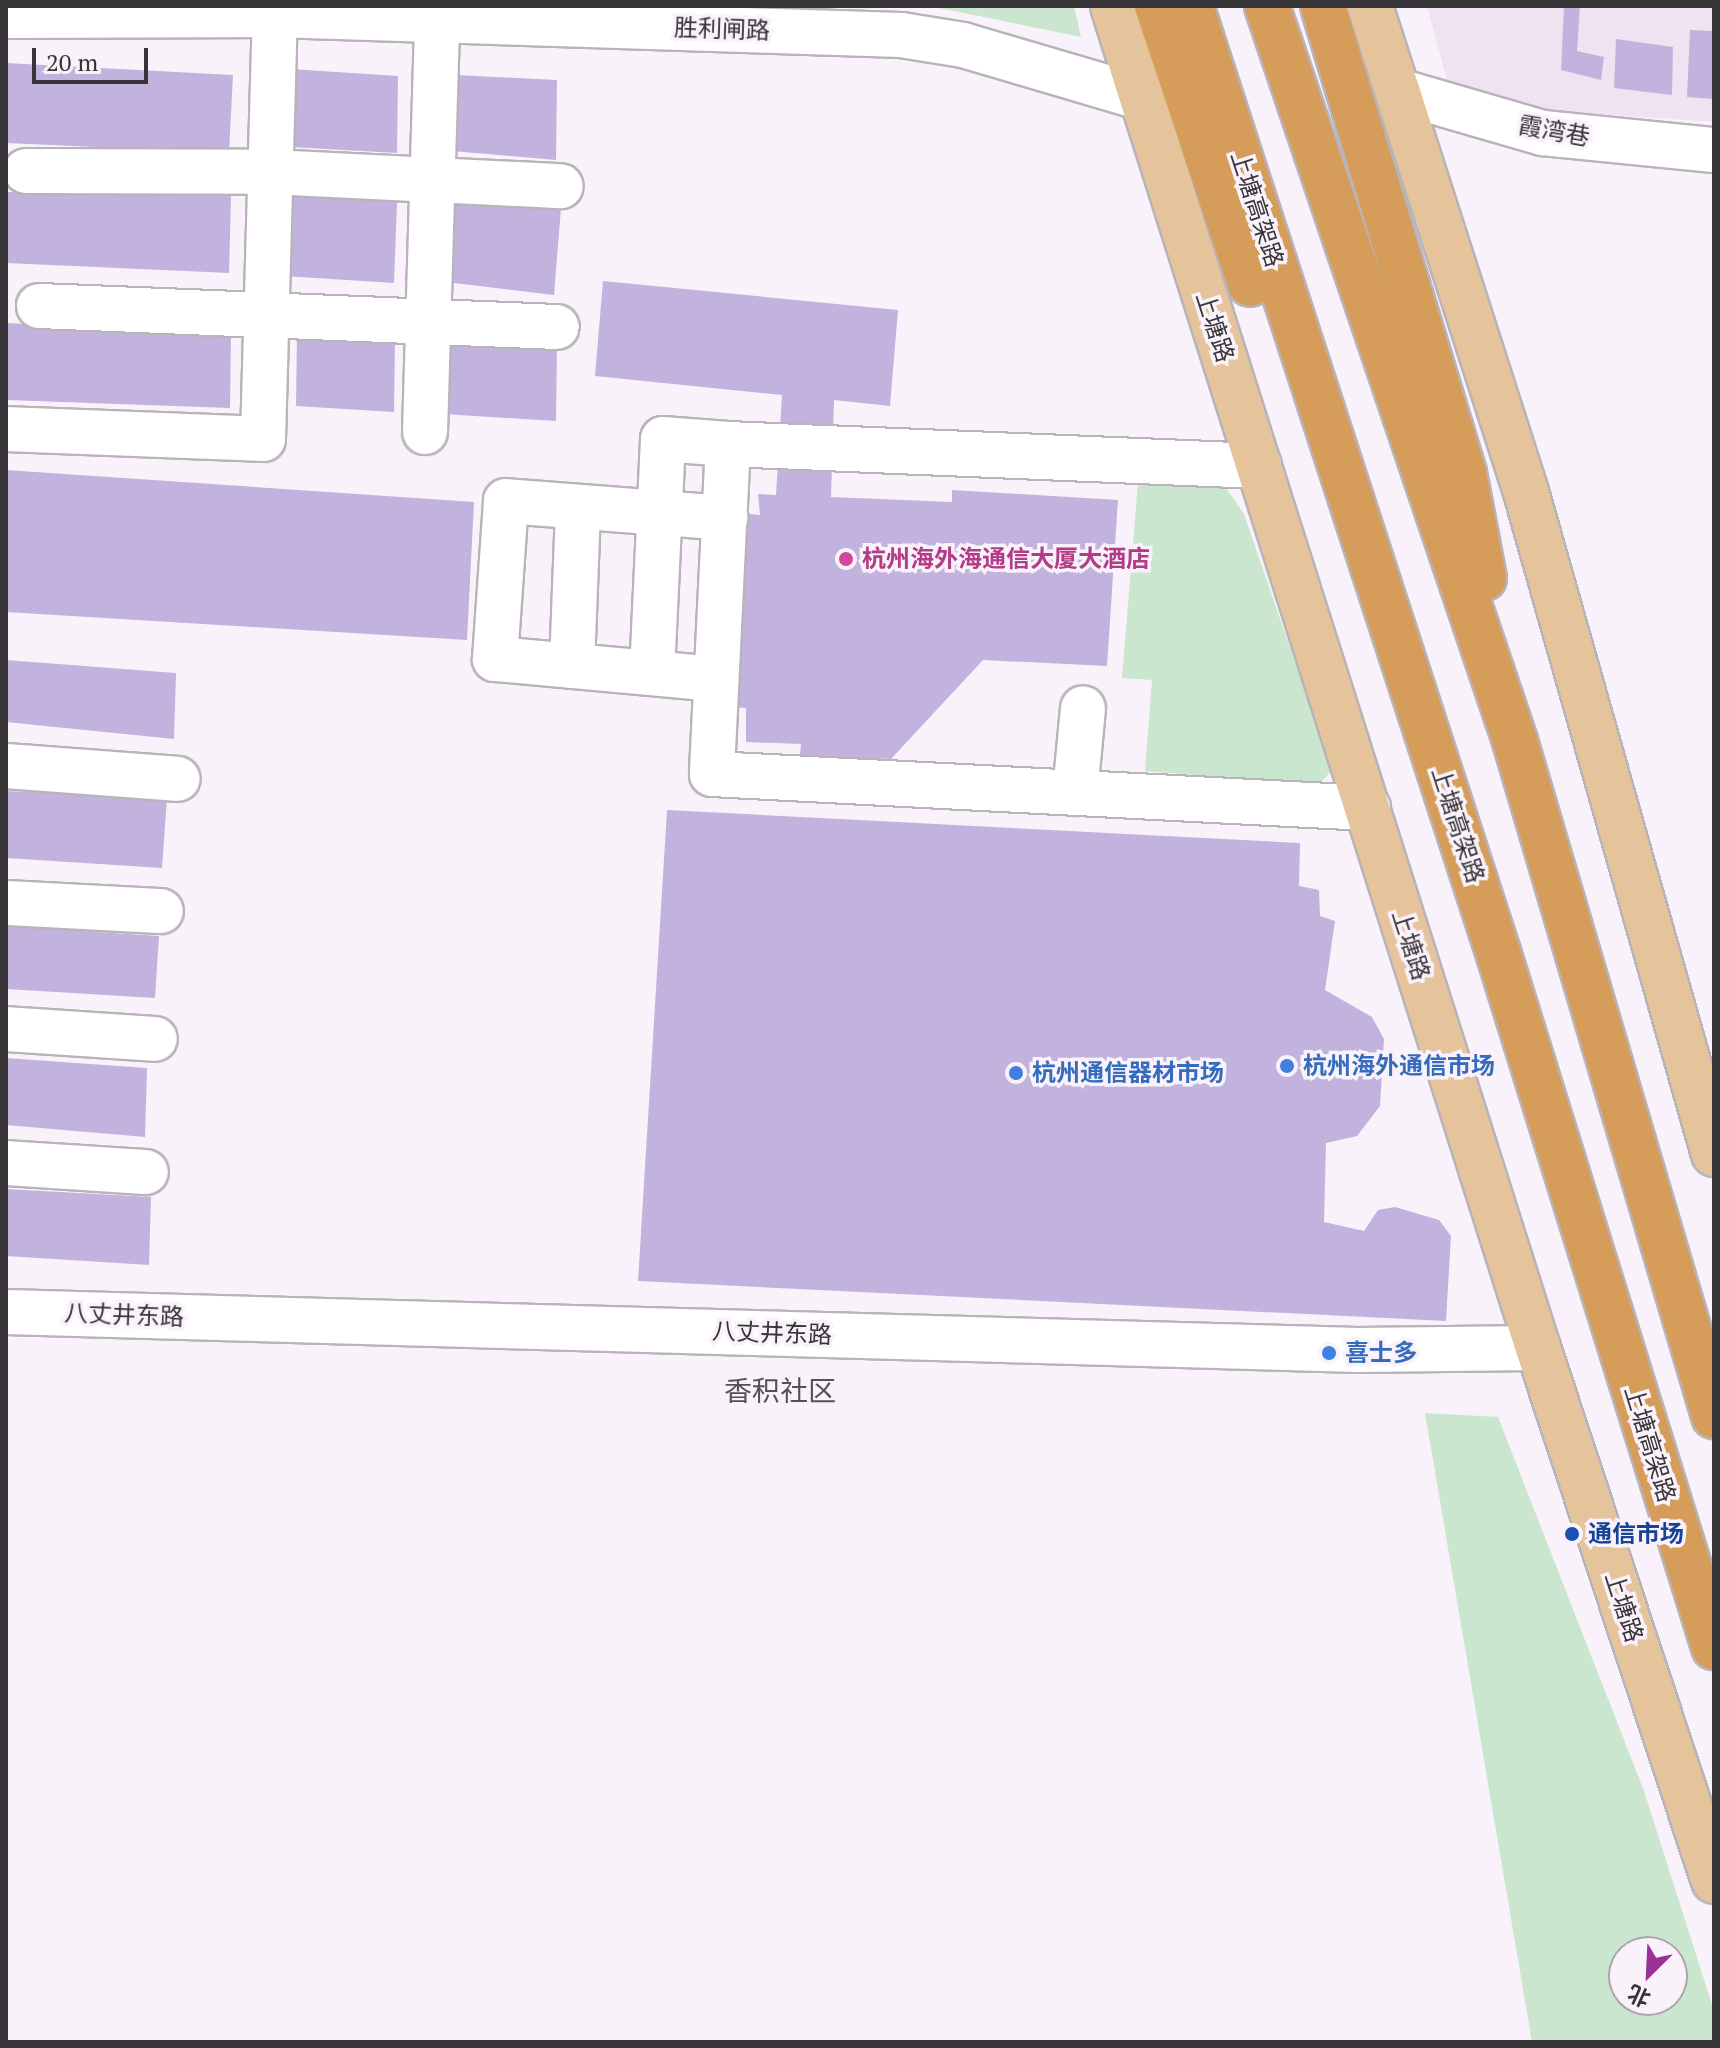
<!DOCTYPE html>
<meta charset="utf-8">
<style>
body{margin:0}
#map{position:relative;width:1720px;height:2048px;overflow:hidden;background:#f9f2fa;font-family:"PT Serif","Noto Sans SC",serif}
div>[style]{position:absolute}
.built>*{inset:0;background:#efe3f1}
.green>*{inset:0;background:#cbe6ce}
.building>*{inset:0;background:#c1b3de}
.roads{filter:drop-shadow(2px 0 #b9b3ba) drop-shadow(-2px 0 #b9b3ba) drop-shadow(0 2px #b9b3ba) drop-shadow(0 -2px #b9b3ba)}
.minor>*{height:44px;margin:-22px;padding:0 22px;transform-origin:22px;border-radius:22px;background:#fff}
.major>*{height:44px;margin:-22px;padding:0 22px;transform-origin:22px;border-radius:22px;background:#e6c49b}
.highway>*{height:44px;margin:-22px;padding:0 22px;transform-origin:22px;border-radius:22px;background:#d59d59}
.dots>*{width:22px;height:22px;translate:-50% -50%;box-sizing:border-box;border:4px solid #f9f2fa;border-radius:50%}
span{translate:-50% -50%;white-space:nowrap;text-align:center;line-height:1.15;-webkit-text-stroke:7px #f9f2fa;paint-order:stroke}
.street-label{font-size:24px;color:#373538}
.hotel-label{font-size:24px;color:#b23c85;font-weight:700}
.left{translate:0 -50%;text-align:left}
.shop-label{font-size:24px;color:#366cbe;font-weight:700}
.transit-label{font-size:24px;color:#164399;font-weight:700}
.quarter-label{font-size:28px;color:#555056}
.frame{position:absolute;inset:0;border:8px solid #373538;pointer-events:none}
.north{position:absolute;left:1608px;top:1936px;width:80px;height:80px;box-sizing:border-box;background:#f9f2fa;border:2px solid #aba6ac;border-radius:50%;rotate:204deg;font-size:22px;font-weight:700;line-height:32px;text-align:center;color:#373538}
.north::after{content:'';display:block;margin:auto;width:28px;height:36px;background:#993296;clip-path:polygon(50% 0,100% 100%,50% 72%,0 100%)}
.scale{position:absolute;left:32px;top:48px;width:116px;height:36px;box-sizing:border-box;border:4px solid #373538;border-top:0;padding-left:10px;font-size:24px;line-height:28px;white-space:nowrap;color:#373538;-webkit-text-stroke:6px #f9f2fa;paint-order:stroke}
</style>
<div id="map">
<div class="built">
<div style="clip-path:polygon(1427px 6px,1714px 6px,1714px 122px,1514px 108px,1447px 81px)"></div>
</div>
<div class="green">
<div style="clip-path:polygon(929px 6px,1074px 6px,1081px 37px,959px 12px)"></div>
<div style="clip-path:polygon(1138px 482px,1226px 488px,1244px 514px,1332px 770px,1318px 785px,1145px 771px,1152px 680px,1122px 678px)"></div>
<div style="clip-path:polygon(evenodd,1425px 1413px,1498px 1417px,1644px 1791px,1714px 2011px,1714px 2042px,1532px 2042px,1425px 1413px,1624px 1952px,1672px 1952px,1672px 2000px,1624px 2000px,1624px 1952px)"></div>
</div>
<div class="building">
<div style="clip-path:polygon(1564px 6px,1580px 6px,1577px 51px,1604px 57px,1601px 80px,1561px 70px)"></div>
<div style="clip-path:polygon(1690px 30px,1714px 31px,1714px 99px,1687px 97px)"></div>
<div style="clip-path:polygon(1616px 39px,1673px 47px,1672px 95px,1614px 88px)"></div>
<div style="clip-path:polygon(6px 63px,233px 75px,229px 153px,6px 143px)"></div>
<div style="clip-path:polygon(290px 69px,398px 76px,397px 153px,290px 147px)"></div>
<div style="clip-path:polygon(455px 75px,557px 80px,556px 160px,452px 151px)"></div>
<div style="clip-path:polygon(6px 192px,231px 196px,229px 273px,6px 263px)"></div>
<div style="clip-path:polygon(286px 194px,397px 202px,394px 283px,284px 276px)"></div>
<div style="clip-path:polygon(452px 198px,561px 208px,554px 295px,446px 282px)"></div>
<div style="clip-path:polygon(603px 281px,898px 310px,890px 406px,834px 400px,831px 497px,952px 502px,952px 490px,1118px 500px,1107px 666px,983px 660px,891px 759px,800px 756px,801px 744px,746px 742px,746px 708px,731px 707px,742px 513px,760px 515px,758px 494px,776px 495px,782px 395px,595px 376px)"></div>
<div style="clip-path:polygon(6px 323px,231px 333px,230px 408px,6px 400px)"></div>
<div style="clip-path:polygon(297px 334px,395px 339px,394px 412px,296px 406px)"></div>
<div style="clip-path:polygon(447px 340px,557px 347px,556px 421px,443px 414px)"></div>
<div style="clip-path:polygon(6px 470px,474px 502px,467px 640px,6px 612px)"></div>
<div style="clip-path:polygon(6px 660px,176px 673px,174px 739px,6px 722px)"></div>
<div style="clip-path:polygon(6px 791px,167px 798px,162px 868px,6px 858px)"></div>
<div style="clip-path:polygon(667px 810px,1300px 843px,1299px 886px,1319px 890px,1320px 916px,1335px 921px,1325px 990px,1372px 1017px,1384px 1039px,1380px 1106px,1357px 1136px,1326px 1143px,1324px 1222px,1364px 1231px,1378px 1210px,1395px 1207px,1439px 1220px,1451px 1236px,1446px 1321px,638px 1281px)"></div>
<div style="clip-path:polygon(6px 926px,159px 936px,155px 998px,6px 989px)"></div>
<div style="clip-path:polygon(6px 1058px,147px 1068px,145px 1137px,6px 1125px)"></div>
<div style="clip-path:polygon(6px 1189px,151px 1197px,149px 1265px,6px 1256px)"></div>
</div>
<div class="roads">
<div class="minor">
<div style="left:6px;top:16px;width:269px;rotate:-0.2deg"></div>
<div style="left:275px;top:15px;width:626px;rotate:1.83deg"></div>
<div style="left:901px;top:35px;width:63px;rotate:9.2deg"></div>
<div style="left:963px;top:45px;width:188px;rotate:16.4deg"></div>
<div style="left:1398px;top:91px;width:151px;rotate:16.2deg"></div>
<div style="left:1543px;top:133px;width:172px;rotate:5.7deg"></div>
<div style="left:26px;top:171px;width:245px;rotate:0.2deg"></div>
<div style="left:271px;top:172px;width:290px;rotate:2.8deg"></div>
<div style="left:39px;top:306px;width:518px;rotate:2.32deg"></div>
<div style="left:6px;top:429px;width:257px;rotate:2.2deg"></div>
<div style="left:263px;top:439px;width:424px;rotate:-88.4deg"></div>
<div style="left:425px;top:432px;width:411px;rotate:-88.3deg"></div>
<div style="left:1259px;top:466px;width:531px;rotate:-177.63deg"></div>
<div style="left:728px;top:444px;width:330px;rotate:92.8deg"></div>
<div style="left:712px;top:774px;width:657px;rotate:2.97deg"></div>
<div style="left:572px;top:666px;width:159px;rotate:-87.8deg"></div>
<div style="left:652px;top:673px;width:234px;rotate:-87.3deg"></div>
<div style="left:663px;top:439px;width:65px;rotate:4.4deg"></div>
<div style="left:716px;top:679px;width:222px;rotate:-174.8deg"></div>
<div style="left:495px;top:659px;width:158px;rotate:-86deg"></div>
<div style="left:506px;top:501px;width:220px;rotate:4.4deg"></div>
<div style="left:6px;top:766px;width:172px;rotate:4.3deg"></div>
<div style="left:1075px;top:793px;width:85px;rotate:-84.6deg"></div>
<div style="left:6px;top:903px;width:155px;rotate:3deg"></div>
<div style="left:6px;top:1029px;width:149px;rotate:3.8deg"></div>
<div style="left:6px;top:1163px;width:140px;rotate:3.7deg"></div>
<div style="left:6px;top:1312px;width:1352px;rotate:1.61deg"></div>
<div style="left:1357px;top:1350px;width:181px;rotate:-0.6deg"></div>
</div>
<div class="major">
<div style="left:1113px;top:6px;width:1408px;rotate:72.43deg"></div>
<div style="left:1538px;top:1348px;width:561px;rotate:71.73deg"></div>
<div style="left:1370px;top:6px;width:510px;rotate:72.2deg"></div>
<div style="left:1526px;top:492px;width:688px;rotate:74.15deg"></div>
</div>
<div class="highway">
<div style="left:1157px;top:6px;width:293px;rotate:71.5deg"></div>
<div style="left:1191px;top:6px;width:998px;rotate:72.02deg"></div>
<div style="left:1499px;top:955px;width:725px;rotate:72.74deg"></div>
<div style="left:1267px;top:6px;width:776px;rotate:71.35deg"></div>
<div style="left:1515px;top:741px;width:704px;rotate:73.57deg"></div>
<div style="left:1323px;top:6px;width:488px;rotate:73.2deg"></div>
<div style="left:1464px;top:473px;width:107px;rotate:79.2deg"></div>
</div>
</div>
<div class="dots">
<div style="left:846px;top:559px;background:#d1479c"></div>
<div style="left:1287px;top:1066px;background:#3f7fe0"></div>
<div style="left:1016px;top:1073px;background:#3f7fe0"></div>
<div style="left:1329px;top:1353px;background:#3f7fe0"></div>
<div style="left:1572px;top:1534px;background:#1a4fb4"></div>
</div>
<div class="street-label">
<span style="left:722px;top:29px;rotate:2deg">胜利闸路</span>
<span style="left:1554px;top:131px;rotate:10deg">霞湾巷</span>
<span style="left:1257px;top:209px;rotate:72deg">上塘高架路</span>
<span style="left:1215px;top:327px;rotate:72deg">上塘路</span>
<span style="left:1458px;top:825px;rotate:72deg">上塘高架路</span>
<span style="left:1411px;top:945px;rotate:72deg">上塘路</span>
<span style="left:124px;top:1315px;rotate:2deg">八丈井东路</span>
<span style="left:772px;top:1333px;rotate:2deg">八丈井东路</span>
<span style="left:1650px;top:1444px;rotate:73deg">上塘高架路</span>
<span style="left:1624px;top:1607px;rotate:72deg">上塘路</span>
</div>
<div class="hotel-label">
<span class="left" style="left:862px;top:559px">杭州海外海通信大厦大酒店</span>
</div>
<div class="shop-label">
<span class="left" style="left:1303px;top:1066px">杭州海外通信市场</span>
<span class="left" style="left:1032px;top:1073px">杭州通信器材市场</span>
<span class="left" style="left:1345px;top:1353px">喜士多</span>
</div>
<div class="transit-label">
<span class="left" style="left:1588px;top:1534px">通信市场</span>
</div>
<div class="quarter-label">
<span style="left:780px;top:1391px">香积社区</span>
</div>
<div class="frame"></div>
<div class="north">北</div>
<div class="scale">20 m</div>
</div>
